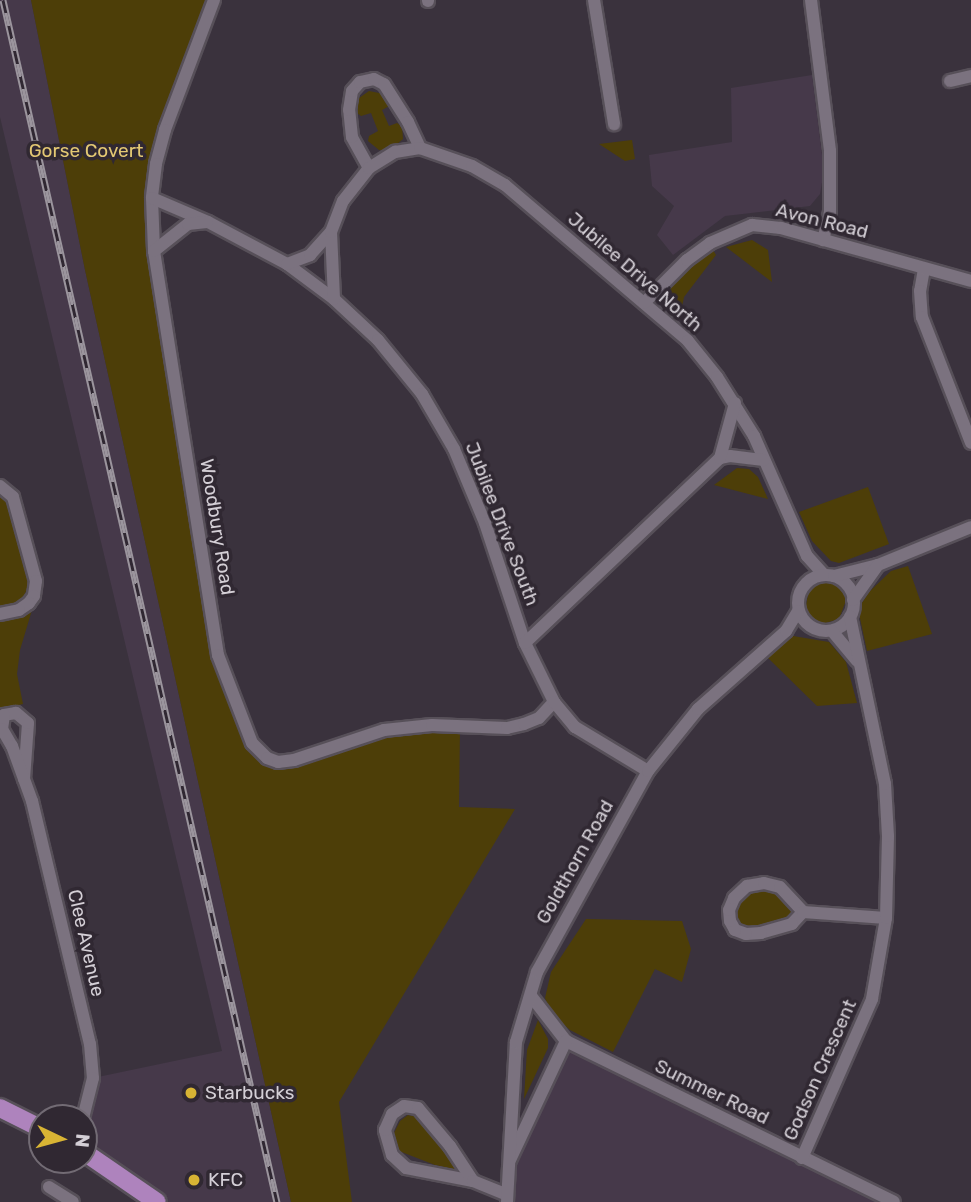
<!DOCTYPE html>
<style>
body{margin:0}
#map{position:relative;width:971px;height:1202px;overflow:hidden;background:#3a323d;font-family:Rubik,sans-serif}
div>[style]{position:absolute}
.built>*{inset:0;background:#46394a}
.green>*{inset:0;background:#4d3e08}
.roads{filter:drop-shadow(2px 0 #575059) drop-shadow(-2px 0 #575059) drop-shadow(0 2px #575059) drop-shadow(0 -2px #575059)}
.street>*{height:12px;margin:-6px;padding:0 6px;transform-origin:6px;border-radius:6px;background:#7b727f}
.street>.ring{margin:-6px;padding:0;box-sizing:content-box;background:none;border:12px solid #7b727f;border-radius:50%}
.primary>*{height:18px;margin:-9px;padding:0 9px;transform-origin:9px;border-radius:9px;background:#ae83bd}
.rail>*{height:7px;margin-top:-3.5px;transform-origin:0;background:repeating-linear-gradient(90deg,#302832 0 13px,#9b959d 0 26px);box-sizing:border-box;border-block:2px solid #9b959d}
.dots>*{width:19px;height:19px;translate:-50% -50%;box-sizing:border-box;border:4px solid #302832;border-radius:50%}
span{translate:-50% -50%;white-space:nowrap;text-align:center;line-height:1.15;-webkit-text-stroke:7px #302832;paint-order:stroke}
.park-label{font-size:19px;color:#e3c873}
.street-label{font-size:19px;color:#d4cfd6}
.poi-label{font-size:19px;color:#d4cfd6}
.left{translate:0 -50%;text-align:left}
.north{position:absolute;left:28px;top:1104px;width:70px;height:70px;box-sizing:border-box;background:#302832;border:2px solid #726b74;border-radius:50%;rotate:95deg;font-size:19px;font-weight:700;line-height:28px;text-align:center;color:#d4cfd6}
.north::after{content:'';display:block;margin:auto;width:24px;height:32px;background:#d8b434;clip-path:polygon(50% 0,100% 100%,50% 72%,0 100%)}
</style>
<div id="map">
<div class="built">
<div style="clip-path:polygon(0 0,31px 0,85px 270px,291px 1202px,157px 1202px,84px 1152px,84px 1118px,93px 1078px,222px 1051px,0 117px)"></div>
<div style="clip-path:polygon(812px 75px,824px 171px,820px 194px,810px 206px,725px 216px,673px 255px,657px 235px,674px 206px,652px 186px,649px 155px,732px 142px,731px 88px)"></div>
<div style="clip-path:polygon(566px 1041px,894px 1202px,507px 1202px,508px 1166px)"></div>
</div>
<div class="green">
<div style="clip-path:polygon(31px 0,214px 0,165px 130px,152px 198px,218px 655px,252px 743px,278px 762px,384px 730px,460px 727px,459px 807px,515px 809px,339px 1102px,352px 1202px,291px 1202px,85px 270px)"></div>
<div style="clip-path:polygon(369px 91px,384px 94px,391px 105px,382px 110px,389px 126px,397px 123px,402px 126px,403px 139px,389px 151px,379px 150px,368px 141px,369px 136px,378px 131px,371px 113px,361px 116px,357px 113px,359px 98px)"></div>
<div style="clip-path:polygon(632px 140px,635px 159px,625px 161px,599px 144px)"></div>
<div style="clip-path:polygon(752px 240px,768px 250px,772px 282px,726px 247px)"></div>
<div style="clip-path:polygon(713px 250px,716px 255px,684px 297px,681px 312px,677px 313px,668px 303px,668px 289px,691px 264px)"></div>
<div style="clip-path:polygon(737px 468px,749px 469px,758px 477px,768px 499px,714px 485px)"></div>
<div style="clip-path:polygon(868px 487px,889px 544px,839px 563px,831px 561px,812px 541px,799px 512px)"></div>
<div style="clip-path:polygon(0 493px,7px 499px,30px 583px,20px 604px,0 608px)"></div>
<div style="clip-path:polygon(908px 566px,932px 634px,867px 651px,858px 609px,869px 592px,891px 571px)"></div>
<div style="clip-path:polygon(819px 580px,844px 585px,847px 598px,839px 619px,822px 624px,804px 615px,809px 590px)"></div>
<div style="clip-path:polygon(32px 610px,20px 650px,17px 674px,23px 704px,0 709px,0 621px)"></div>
<div style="clip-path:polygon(793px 636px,829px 642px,846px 662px,857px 703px,817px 706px,767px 657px)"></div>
<div style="clip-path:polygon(747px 886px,780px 887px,803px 912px,792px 924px,746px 934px,730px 921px,736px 897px)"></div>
<div style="clip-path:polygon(586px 919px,682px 921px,691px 949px,682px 982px,655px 969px,613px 1052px,570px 1030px,552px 1014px,545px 998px,551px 972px)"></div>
<div style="clip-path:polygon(538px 1020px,548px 1039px,548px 1048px,524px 1099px,527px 1050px)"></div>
<div style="clip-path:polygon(408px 1115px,418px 1117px,458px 1170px,435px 1165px,399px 1151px,394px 1133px,400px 1121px)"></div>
</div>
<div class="roads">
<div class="street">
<div style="left:214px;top:0;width:139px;rotate:110.7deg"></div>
<div style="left:165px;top:130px;width:35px;rotate:105deg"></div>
<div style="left:156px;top:164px;width:34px;rotate:97deg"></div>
<div style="left:152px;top:198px;width:53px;rotate:87.8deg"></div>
<div style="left:154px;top:251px;width:409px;rotate:81deg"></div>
<div style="left:218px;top:655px;width:94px;rotate:68.9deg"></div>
<div style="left:252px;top:743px;width:21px;rotate:45deg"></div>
<div style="left:267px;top:758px;width:12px;rotate:20deg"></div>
<div style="left:278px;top:762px;width:16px;rotate:-7deg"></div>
<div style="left:294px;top:760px;width:95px;rotate:-18.4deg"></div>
<div style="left:384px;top:730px;width:48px;rotate:-5.9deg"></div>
<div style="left:432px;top:725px;width:75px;rotate:2.3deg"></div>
<div style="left:507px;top:728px;width:17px;rotate:-13deg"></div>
<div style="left:524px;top:724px;width:16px;rotate:-22deg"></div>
<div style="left:539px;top:718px;width:22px;rotate:-47deg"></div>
<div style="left:428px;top:0;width:1px;rotate:90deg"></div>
<div style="left:594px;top:0;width:126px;rotate:80.8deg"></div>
<div style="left:811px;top:0;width:152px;rotate:82.8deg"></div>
<div style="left:830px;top:151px;width:61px;rotate:90deg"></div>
<div style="left:830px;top:212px;width:29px;rotate:104deg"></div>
<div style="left:950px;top:81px;width:22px;rotate:-13deg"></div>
<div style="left:369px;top:168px;width:35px;rotate:-119deg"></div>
<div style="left:352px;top:137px;width:27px;rotate:-96deg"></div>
<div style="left:349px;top:110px;width:19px;rotate:-81deg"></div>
<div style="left:352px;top:91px;width:12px;rotate:-48deg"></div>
<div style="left:360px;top:82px;width:14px;rotate:-12deg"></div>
<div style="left:374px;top:79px;width:11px;rotate:27deg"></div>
<div style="left:384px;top:84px;width:45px;rotate:57.7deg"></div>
<div style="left:408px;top:122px;width:29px;rotate:65deg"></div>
<div style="left:152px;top:198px;width:61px;rotate:23.2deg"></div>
<div style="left:208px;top:222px;width:89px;rotate:28deg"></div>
<div style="left:287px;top:264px;width:59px;rotate:36.7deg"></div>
<div style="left:334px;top:299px;width:60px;rotate:43deg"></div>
<div style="left:378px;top:340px;width:70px;rotate:50.8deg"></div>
<div style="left:422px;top:394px;width:64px;rotate:59.8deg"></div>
<div style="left:454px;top:449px;width:80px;rotate:67.3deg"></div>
<div style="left:485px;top:523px;width:126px;rotate:71.6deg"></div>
<div style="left:525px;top:643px;width:66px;rotate:63.8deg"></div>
<div style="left:554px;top:702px;width:33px;rotate:50deg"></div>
<div style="left:575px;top:727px;width:85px;rotate:31.1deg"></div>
<div style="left:331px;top:232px;width:67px;rotate:87.4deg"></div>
<div style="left:154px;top:251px;width:43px;rotate:-38.5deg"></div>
<div style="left:188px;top:224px;width:19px;rotate:-6deg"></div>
<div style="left:287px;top:264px;width:25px;rotate:-21deg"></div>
<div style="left:310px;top:255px;width:31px;rotate:-48deg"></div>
<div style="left:331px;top:232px;width:33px;rotate:-69deg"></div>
<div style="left:343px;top:201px;width:42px;rotate:-51.8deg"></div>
<div style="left:369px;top:168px;width:31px;rotate:-32deg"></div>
<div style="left:395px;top:152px;width:25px;rotate:-9deg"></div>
<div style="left:420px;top:148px;width:55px;rotate:19.1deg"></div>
<div style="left:472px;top:166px;width:38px;rotate:30deg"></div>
<div style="left:505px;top:185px;width:240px;rotate:40.4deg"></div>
<div style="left:688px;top:341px;width:46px;rotate:51.1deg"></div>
<div style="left:717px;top:377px;width:70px;rotate:57.9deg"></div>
<div style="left:754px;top:436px;width:131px;rotate:66.2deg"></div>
<div style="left:807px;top:556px;width:25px;rotate:48deg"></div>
<div style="left:924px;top:269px;width:22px;rotate:100deg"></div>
<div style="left:920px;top:291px;width:26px;rotate:86deg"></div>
<div style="left:922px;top:317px;width:135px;rotate:68.7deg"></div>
<div style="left:644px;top:303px;width:61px;rotate:-45deg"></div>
<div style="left:687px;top:260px;width:29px;rotate:-36deg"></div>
<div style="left:710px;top:243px;width:46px;rotate:-23.2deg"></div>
<div style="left:752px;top:225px;width:29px;rotate:6deg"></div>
<div style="left:781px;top:228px;width:197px;rotate:15.6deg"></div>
<div style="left:720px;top:458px;width:10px;rotate:-11deg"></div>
<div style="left:730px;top:456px;width:34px;rotate:7deg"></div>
<div style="left:0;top:486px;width:17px;rotate:40deg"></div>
<div style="left:13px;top:497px;width:87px;rotate:74.7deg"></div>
<div style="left:36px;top:581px;width:15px;rotate:98deg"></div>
<div style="left:34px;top:596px;width:9px;rotate:126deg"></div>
<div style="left:29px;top:603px;width:12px;rotate:145deg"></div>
<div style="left:19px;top:610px;width:19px;rotate:168deg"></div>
<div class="ring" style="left:798px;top:575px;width:44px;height:44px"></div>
<div style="left:834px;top:576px;width:45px;rotate:-14deg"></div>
<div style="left:878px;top:565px;width:100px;rotate:-22.2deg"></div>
<div style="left:853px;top:600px;width:43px;rotate:-54.5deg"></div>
<div style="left:832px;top:631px;width:39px;rotate:50deg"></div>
<div style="left:525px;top:643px;width:269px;rotate:-43.5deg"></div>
<div style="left:720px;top:458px;width:57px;rotate:-74.7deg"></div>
<div style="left:24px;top:779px;width:56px;rotate:-85.9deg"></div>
<div style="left:28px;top:723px;width:16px;rotate:-140deg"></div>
<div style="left:16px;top:713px;width:12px;rotate:171deg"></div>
<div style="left:4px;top:715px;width:14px;rotate:98deg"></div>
<div style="left:2px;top:729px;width:20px;rotate:60deg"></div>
<div style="left:12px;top:746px;width:59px;rotate:70deg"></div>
<div style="left:32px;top:801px;width:250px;rotate:76.6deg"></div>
<div style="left:90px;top:1044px;width:34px;rotate:85deg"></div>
<div style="left:93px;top:1078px;width:41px;rotate:104deg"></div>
<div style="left:803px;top:912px;width:16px;rotate:133deg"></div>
<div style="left:792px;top:924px;width:32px;rotate:164deg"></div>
<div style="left:761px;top:933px;width:15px;rotate:176deg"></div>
<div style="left:746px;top:934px;width:12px;rotate:-160deg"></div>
<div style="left:735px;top:930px;width:10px;rotate:-119deg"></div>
<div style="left:730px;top:921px;width:11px;rotate:-95deg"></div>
<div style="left:729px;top:910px;width:13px;rotate:-67deg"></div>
<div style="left:734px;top:898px;width:18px;rotate:-43deg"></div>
<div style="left:747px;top:886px;width:17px;rotate:-10deg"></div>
<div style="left:764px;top:883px;width:16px;rotate:14deg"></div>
<div style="left:780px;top:887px;width:34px;rotate:47deg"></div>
<div style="left:803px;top:912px;width:83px;rotate:4.1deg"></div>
<div style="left:531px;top:996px;width:57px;rotate:52.1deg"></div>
<div style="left:566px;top:1041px;width:365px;rotate:26.1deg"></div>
<div style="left:802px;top:1158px;width:174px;rotate:-66.2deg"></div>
<div style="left:872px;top:999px;width:82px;rotate:-80.2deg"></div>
<div style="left:886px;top:918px;width:82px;rotate:-88.6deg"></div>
<div style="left:888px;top:836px;width:52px;rotate:-93.3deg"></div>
<div style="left:885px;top:784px;width:171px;rotate:-101.8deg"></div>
<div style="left:510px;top:1160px;width:132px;rotate:-64.8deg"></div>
<div style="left:473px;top:1181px;width:68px;rotate:-169deg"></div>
<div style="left:406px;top:1168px;width:19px;rotate:-137deg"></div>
<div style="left:392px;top:1155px;width:26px;rotate:-106deg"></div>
<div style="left:385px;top:1130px;width:17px;rotate:-66deg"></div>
<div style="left:392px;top:1114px;width:14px;rotate:-34deg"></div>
<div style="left:404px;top:1106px;width:14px;rotate:8deg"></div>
<div style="left:418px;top:1108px;width:50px;rotate:49.9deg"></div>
<div style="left:450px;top:1146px;width:42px;rotate:56.7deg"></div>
<div style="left:473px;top:1181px;width:35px;rotate:22deg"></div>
<div style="left:49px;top:1187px;width:28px;rotate:32deg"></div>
<div style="left:507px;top:1202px;width:160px;rotate:-86.8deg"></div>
<div style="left:516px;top:1042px;width:73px;rotate:-73.3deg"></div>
<div style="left:537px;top:972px;width:230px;rotate:-61.1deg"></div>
<div style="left:648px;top:771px;width:80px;rotate:-51.1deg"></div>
<div style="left:698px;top:709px;width:118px;rotate:-41.6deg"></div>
<div style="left:786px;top:631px;width:23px;rotate:-59deg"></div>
</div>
<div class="primary">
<div style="left:0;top:1108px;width:47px;rotate:26.6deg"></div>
<div style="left:84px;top:1152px;width:88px;rotate:34.4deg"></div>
</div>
</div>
<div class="rail">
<div style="left:3px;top:0;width:1233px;rotate:77.16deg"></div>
</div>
<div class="dots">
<div style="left:191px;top:1093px;background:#d8b434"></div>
<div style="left:194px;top:1180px;background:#d8b434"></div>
</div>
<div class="park-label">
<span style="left:86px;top:151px">Gorse Covert</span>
</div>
<div class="street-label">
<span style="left:822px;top:221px;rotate:14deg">Avon Road</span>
<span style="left:635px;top:272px;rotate:41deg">Jubilee Drive North</span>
<span style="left:502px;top:524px;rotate:69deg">Jubilee Drive South</span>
<span style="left:217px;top:527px;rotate:81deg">Woodbury Road</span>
<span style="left:575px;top:862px;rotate:-61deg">Goldthorn Road</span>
<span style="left:86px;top:943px;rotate:77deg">Clee Avenue</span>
<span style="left:820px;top:1070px;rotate:-66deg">Godson Crescent</span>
<span style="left:712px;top:1092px;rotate:26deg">Summer Road</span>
</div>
<div class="poi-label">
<span class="left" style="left:205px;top:1093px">Starbucks</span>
<span class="left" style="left:208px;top:1180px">KFC</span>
</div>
<div class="north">N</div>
</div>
